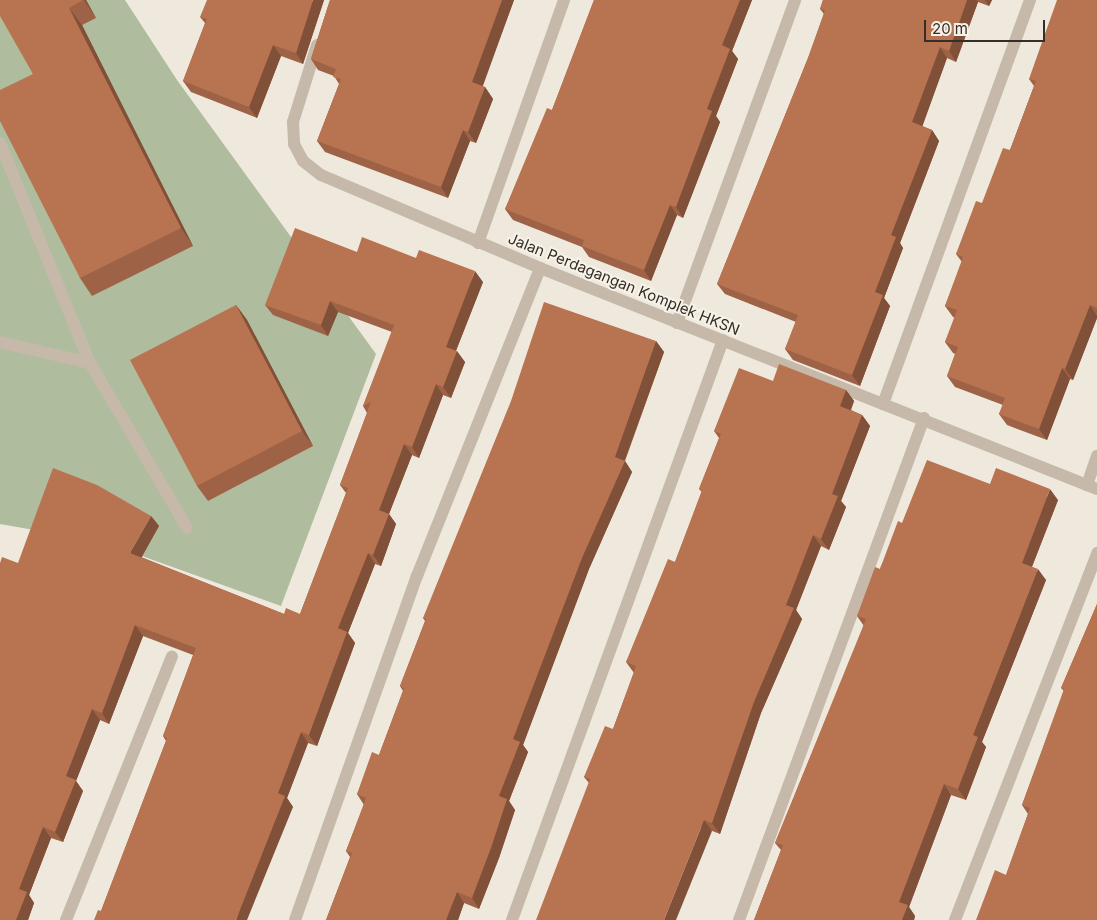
<!DOCTYPE html>
<style>
body{margin:0}
#map{position:relative;width:1097px;height:920px;overflow:hidden;background:#efe8dc;font-family:Inter,sans-serif}
div>[style]{position:absolute}
.green>*{inset:0;background:#b0bc9e}
.lane>*{height:12px;margin:-6px;padding:0 6px;transform-origin:6px;border-radius:6px;background:#c6b9aa}
.street>*{height:12px;margin:-6px;padding:0 6px;transform-origin:6px;border-radius:6px;background:#c6b9aa}
.wall>*{inset:0;background:#9e6346}
.shaded-wall>*{inset:0;background:#815039}
.building>*{inset:0;background:#b87351}
span{translate:-50% -50%;white-space:nowrap;text-align:center;line-height:1.15;-webkit-text-stroke:4px #f7f2e8;paint-order:stroke}
.street-label{font-size:15px;color:#342d28}
.scale{position:absolute;left:924px;top:20px;width:121px;height:22px;box-sizing:border-box;border:2px solid #342d28;border-top:0;padding-left:6px;font-size:15px;line-height:18px;white-space:nowrap;color:#342d28;-webkit-text-stroke:4px #f7f2e8;paint-order:stroke}
</style>
<div id="map">
<div class="green">
<div style="clip-path:polygon(0 0,125px 0,177px 80px,376px 354px,281px 606px,103px 542px,0 524px)"></div>
</div>
<div class="lane">
<div style="left:0;top:143px;width:238px;rotate:67.8deg"></div>
<div style="left:90px;top:363px;width:191px;rotate:59.5deg"></div>
<div style="left:0;top:342px;width:92px;rotate:13.1deg"></div>
</div>
<div class="street">
<div style="left:317px;top:45px;width:81px;rotate:107.3deg"></div>
<div style="left:293px;top:122px;width:22px;rotate:87deg"></div>
<div style="left:294px;top:144px;width:19px;rotate:62deg"></div>
<div style="left:303px;top:161px;width:23px;rotate:38deg"></div>
<div style="left:321px;top:175px;width:238px;rotate:23deg"></div>
<div style="left:540px;top:268px;width:599px;rotate:21.64deg"></div>
<div style="left:478px;top:243px;width:258px;rotate:-70.5deg"></div>
<div style="left:677px;top:323px;width:344px;rotate:-69.9deg"></div>
<div style="left:883px;top:404px;width:430px;rotate:-70deg"></div>
<div style="left:1087px;top:485px;width:31px;rotate:-71deg"></div>
<div style="left:66px;top:920px;width:284px;rotate:-68.1deg"></div>
<div style="left:295px;top:920px;width:365px;rotate:-70.5deg"></div>
<div style="left:417px;top:576px;width:332px;rotate:-68.2deg"></div>
<div style="left:512px;top:920px;width:617px;rotate:-70.01deg"></div>
<div style="left:739px;top:920px;width:535px;rotate:-69.77deg"></div>
<div style="left:955px;top:920px;width:394px;rotate:-68.8deg"></div>
</div>
<div class="wall">
<div style="clip-path:polygon(0 0,86px 0,96px 18px,82px 25px,193px 246px,92px 296px,80px 278px,33px 74px)"></div>
<div style="clip-path:polygon(324px 0,303px 64px,281px 56px,257px 118px,191px 92px,183px 81px,205px 23px,200px 17px)"></div>
<div style="clip-path:polygon(330px 0,514px 0,482px 86px,485px 87px,493px 99px,476px 143px,470px 141px,448px 198px,325px 152px,317px 141px,339px 84px,334px 76px,318px 70px,311px 59px)"></div>
<div style="clip-path:polygon(594px 0,752px 0,732px 51px,738px 59px,716px 116px,720px 122px,683px 218px,677px 215px,651px 281px,589px 257px,582px 247px,513px 220px,505px 209px,552px 110px)"></div>
<div style="clip-path:polygon(823px 0,992px 0,989px 6px,978px 2px,956px 62px,947px 58px,922px 126px,932px 130px,939px 141px,900px 243px,903px 248px,884px 298px,890px 306px,860px 386px,793px 360px,785px 349px,796px 322px,725px 294px,717px 284px,808px 58px,824px 14px,820px 9px)"></div>
<div style="clip-path:polygon(1097px 0,1097px 318px,1073px 380px,1070px 379px,1047px 440px,1007px 425px,999px 414px,1003px 405px,955px 387px,947px 376px,955px 354px,953px 353px,945px 342px,955px 318px,953px 317px,945px 306px,962px 262px,956px 254px,1010px 150px,1034px 86px,1029px 79px)"></div>
<div style="clip-path:polygon(357px 252px,416px 258px,483px 282px,456px 351px,465px 362px,451px 398px,443px 395px,419px 458px,412px 455px,389px 514px,396px 524px,381px 566px,375px 564px,348px 633px,355px 643px,317px 746px,308px 743px,287px 798px,293px 807px,101px 911px,166px 741px,163px 736px,193px 655px,143px 636px,109px 724px,100px 720px,76px 781px,83px 791px,63px 842px,51px 838px,29px 895px,34px 903px,28px 920px,0 920px,151px 516px,159px 526px,141px 557px,284px 614px,300px 614px,346px 493px,340px 485px,367px 413px,363px 406px,392px 332px,338px 312px,328px 336px,273px 315px,265px 305px)"></div>
<div style="clip-path:polygon(236px 305px,247px 320px,313px 446px,208px 501px,197px 486px)"></div>
<div style="clip-path:polygon(656px 341px,664px 352px,625px 461px,632px 472px,589px 569px,523px 745px,528px 752px,509px 801px,515px 810px,499px 858px,479px 909px,464px 903px,458px 920px,326px 920px,350px 857px,346px 851px,364px 805px,357px 794px,379px 755px,403px 691px,400px 686px,425px 621px,423px 618px)"></div>
<div style="clip-path:polygon(773px 381px,846px 390px,854px 401px,851px 410px,862px 415px,870px 426px,841px 501px,846px 507px,829px 550px,821px 546px,796px 610px,802px 619px,761px 713px,720px 834px,589px 783px,584px 777px,613px 729px,634px 673px,626px 662px,675px 562px,702px 492px,699px 489px,719px 438px,714px 431px)"></div>
<div style="clip-path:polygon(990px 484px,1058px 500px,1032px 567px,1046px 580px,982px 742px,986px 747px,966px 800px,951px 795px,909px 907px,915px 916px,914px 920px,754px 920px,781px 850px,775px 843px,864px 626px,857px 616px,902px 523px)"></div>
<div style="clip-path:polygon(1097px 604px,1097px 920px,1006px 875px,1028px 814px,1022px 805px,1064px 691px,1061px 688px)"></div>
</div>
<div class="shaded-wall">
<div style="clip-path:polygon(84px 0,86px 0,96px 18px)"></div>
<div style="clip-path:polygon(313px 0,324px 0,303px 64px,296px 53px)"></div>
<div style="clip-path:polygon(502px 0,514px 0,480px 94px,472px 82px)"></div>
<div style="clip-path:polygon(740px 0,752px 0,732px 51px,738px 59px,716px 116px,720px 122px,683px 218px,676px 207px,722px 45px)"></div>
<div style="clip-path:polygon(967px 0,977px 0,978px 2px,956px 62px,949px 51px)"></div>
<div style="clip-path:polygon(985px 0,992px 0,989px 6px)"></div>
<div style="clip-path:polygon(69px 8px,82px 25px,193px 246px,181px 228px)"></div>
<div style="clip-path:polygon(273px 45px,281px 56px,257px 118px,249px 107px)"></div>
<div style="clip-path:polygon(940px 47px,947px 58px,920px 133px,912px 122px)"></div>
<div style="clip-path:polygon(485px 87px,493px 99px,476px 143px,468px 132px)"></div>
<div style="clip-path:polygon(463px 130px,470px 141px,448px 198px,441px 187px)"></div>
<div style="clip-path:polygon(932px 130px,939px 141px,900px 243px,903px 248px,884px 298px,890px 306px,860px 386px,852px 375px,891px 235px)"></div>
<div style="clip-path:polygon(670px 205px,677px 215px,651px 281px,644px 270px)"></div>
<div style="clip-path:polygon(475px 271px,483px 282px,453px 358px,446px 347px)"></div>
<div style="clip-path:polygon(330px 301px,338px 312px,328px 336px,321px 325px)"></div>
<div style="clip-path:polygon(236px 305px,247px 320px,313px 446px,302px 431px)"></div>
<div style="clip-path:polygon(1090px 305px,1097px 316px,1097px 318px,1073px 380px,1065px 369px)"></div>
<div style="clip-path:polygon(656px 341px,664px 352px,624px 462px,625px 461px,632px 472px,589px 569px,523px 745px,528px 752px,509px 801px,515px 810px,499px 858px,479px 909px,472px 898px,513px 739px)"></div>
<div style="clip-path:polygon(457px 351px,465px 362px,451px 398px,443px 387px)"></div>
<div style="clip-path:polygon(1062px 368px,1070px 379px,1047px 440px,1039px 429px)"></div>
<div style="clip-path:polygon(436px 384px,443px 395px,419px 458px,412px 447px)"></div>
<div style="clip-path:polygon(846px 390px,854px 401px,848px 417px,840px 406px)"></div>
<div style="clip-path:polygon(862px 415px,870px 426px,841px 501px,846px 507px,829px 550px,821px 539px,832px 494px)"></div>
<div style="clip-path:polygon(404px 444px,412px 455px,389px 514px,396px 524px,381px 566px,373px 555px,379px 510px)"></div>
<div style="clip-path:polygon(1050px 489px,1058px 500px,1029px 574px,1022px 563px)"></div>
<div style="clip-path:polygon(151px 516px,159px 526px,138px 564px,130px 553px)"></div>
<div style="clip-path:polygon(813px 535px,821px 546px,796px 610px,802px 619px,761px 713px,720px 834px,712px 823px,786px 605px)"></div>
<div style="clip-path:polygon(368px 553px,375px 564px,348px 633px,355px 643px,317px 746px,309px 735px,338px 628px)"></div>
<div style="clip-path:polygon(1038px 569px,1046px 580px,982px 742px,986px 747px,966px 800px,958px 789px,973px 735px)"></div>
<div style="clip-path:polygon(135px 625px,143px 636px,109px 724px,102px 713px)"></div>
<div style="clip-path:polygon(92px 709px,100px 720px,76px 781px,83px 791px,63px 842px,55px 832px,66px 776px)"></div>
<div style="clip-path:polygon(301px 732px,308px 743px,287px 798px,293px 807px,247px 920px,236px 920px,278px 793px)"></div>
<div style="clip-path:polygon(944px 784px,951px 795px,909px 907px,915px 916px,914px 920px,902px 920px,899px 902px)"></div>
<div style="clip-path:polygon(704px 820px,712px 831px,676px 920px,664px 920px)"></div>
<div style="clip-path:polygon(43px 827px,51px 838px,29px 895px,34px 903px,28px 920px,16px 920px,19px 889px)"></div>
<div style="clip-path:polygon(457px 892px,464px 903px,458px 920px,446px 920px)"></div>
</div>
<div class="building">
<div style="clip-path:polygon(0 0,83px 0,69px 8px,181px 228px,80px 278px,0 121px,0 90px,33px 74px,0 16px)"></div>
<div style="clip-path:polygon(207px 0,313px 0,296px 53px,273px 45px,249px 107px,183px 81px,207px 19px,200px 17px)"></div>
<div style="clip-path:polygon(330px 0,502px 0,472px 82px,485px 87px,468px 132px,463px 130px,441px 187px,317px 141px,341px 79px,333px 77px,336px 69px,311px 59px)"></div>
<div style="clip-path:polygon(594px 0,740px 0,722px 45px,730px 49px,707px 109px,712px 111px,676px 207px,670px 205px,644px 270px,582px 246px,584px 240px,505px 209px,547px 108px,552px 110px)"></div>
<div style="clip-path:polygon(823px 0,967px 0,949px 51px,940px 47px,912px 122px,932px 130px,891px 235px,896px 237px,875px 292px,883px 295px,852px 375px,785px 349px,798px 315px,717px 284px,808px 58px,825px 10px,820px 9px)"></div>
<div style="clip-path:polygon(1057px 0,1097px 0,1097px 308px,1090px 305px,1065px 369px,1062px 368px,1039px 429px,999px 414px,1005px 398px,947px 376px,958px 347px,945px 342px,957px 310px,945px 306px,963px 257px,956px 254px,976px 201px,982px 203px,1003px 148px,1010px 150px,1036px 81px,1029px 79px)"></div>
<div style="clip-path:polygon(295px 228px,357px 252px,362px 237px,416px 258px,419px 250px,475px 271px,446px 347px,457px 351px,443px 387px,436px 384px,412px 447px,404px 444px,379px 510px,389px 514px,373px 555px,368px 553px,338px 628px,347px 632px,309px 735px,301px 732px,278px 793px,285px 796px,236px 920px,94px 920px,98px 910px,101px 911px,167px 738px,163px 736px,196px 648px,135px 625px,102px 713px,92px 709px,66px 776px,76px 780px,55px 832px,43px 827px,19px 889px,27px 892px,16px 920px,0 920px,0 563px,2px 557px,18px 563px,53px 468px,97px 485px,151px 516px,130px 553px,284px 614px,286px 608px,300px 614px,348px 488px,340px 485px,371px 402px,363px 406px,394px 325px,330px 301px,321px 325px,265px 305px)"></div>
<div style="clip-path:polygon(544px 302px,656px 341px,615px 457px,625px 461px,582px 558px,513px 739px,520px 742px,499px 796px,507px 799px,491px 848px,472px 898px,457px 892px,446px 920px,326px 920px,352px 853px,346px 851px,366px 798px,357px 794px,372px 752px,379px 755px,404px 688px,400px 686px,426px 619px,423px 618px,511px 401px)"></div>
<div style="clip-path:polygon(236px 305px,302px 431px,197px 486px,130px 360px)"></div>
<div style="clip-path:polygon(779px 364px,846px 390px,840px 406px,862px 415px,832px 494px,838px 496px,821px 539px,813px 535px,786px 605px,794px 608px,754px 702px,712px 823px,704px 820px,664px 920px,536px 920px,590px 779px,584px 777px,605px 726px,613px 729px,636px 666px,626px 662px,668px 559px,675px 562px,702px 490px,699px 489px,721px 434px,714px 431px,739px 368px,773px 381px)"></div>
<div style="clip-path:polygon(927px 460px,990px 484px,996px 468px,1050px 489px,1022px 563px,1038px 569px,973px 735px,978px 737px,958px 789px,944px 784px,899px 902px,908px 905px,902px 920px,754px 920px,783px 845px,775px 843px,866px 619px,857px 616px,875px 567px,880px 569px,898px 521px,902px 523px)"></div>
<div style="clip-path:polygon(1097px 604px,1097px 920px,976px 920px,995px 870px,1006px 875px,1030px 808px,1022px 805px,1064px 689px,1061px 688px)"></div>
</div>
<div class="street-label">
<span style="left:624px;top:284px;rotate:22deg">Jalan Perdagangan Komplek HKSN</span>
</div>
<div class="scale">20 m</div>
</div>
